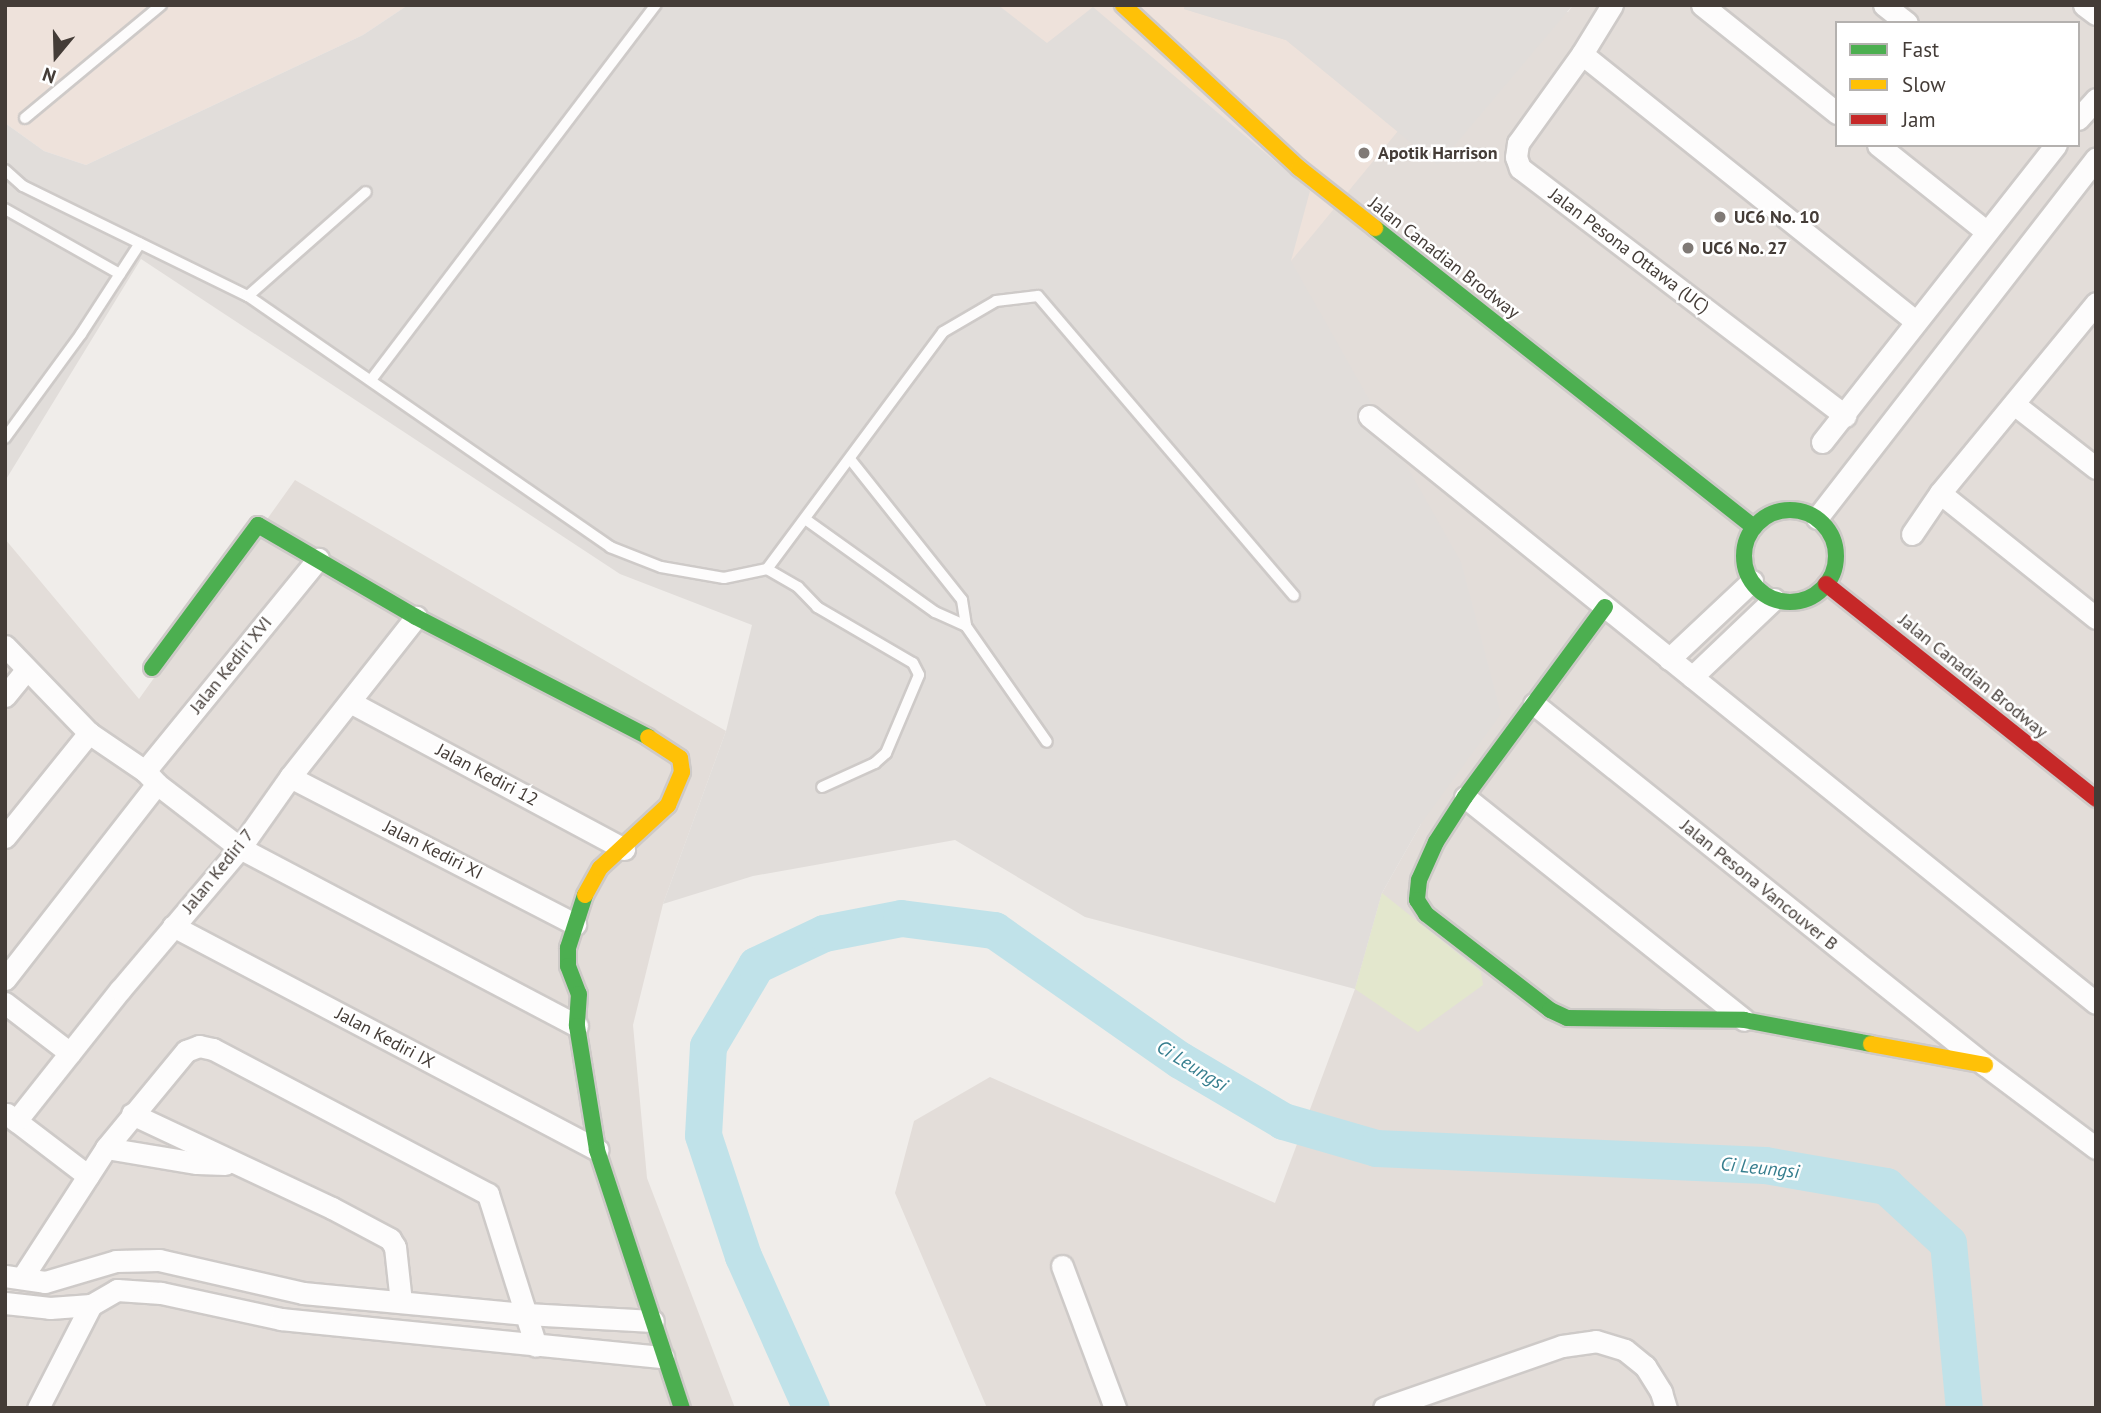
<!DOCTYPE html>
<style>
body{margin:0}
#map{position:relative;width:2101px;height:1413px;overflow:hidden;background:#f0edea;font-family:"PT Sans",sans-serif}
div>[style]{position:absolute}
.residential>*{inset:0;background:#e3ddd9}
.commercial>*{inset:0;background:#eee2db}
.industrial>*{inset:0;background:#e1ddda}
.green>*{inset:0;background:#e3e7cd}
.river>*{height:37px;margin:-18.5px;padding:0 18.5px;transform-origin:18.5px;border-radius:18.5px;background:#c0e2e9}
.roads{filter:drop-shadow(2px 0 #cecac8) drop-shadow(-2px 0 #cecac8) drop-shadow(0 2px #cecac8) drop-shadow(0 -2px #cecac8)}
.lane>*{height:10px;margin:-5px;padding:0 5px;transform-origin:5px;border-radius:5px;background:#fdfcfc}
.street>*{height:21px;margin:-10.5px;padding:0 10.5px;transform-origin:10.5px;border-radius:10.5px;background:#fdfcfc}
.fast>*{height:16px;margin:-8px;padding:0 8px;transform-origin:8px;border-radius:8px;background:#4caf50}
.fast>.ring{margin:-8px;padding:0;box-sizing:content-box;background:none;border:16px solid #4caf50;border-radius:50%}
.slow>*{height:16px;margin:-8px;padding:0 8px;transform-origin:8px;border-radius:8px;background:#ffc107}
.jam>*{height:16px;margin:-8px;padding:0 8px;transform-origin:8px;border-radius:8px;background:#c62828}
.dots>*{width:19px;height:19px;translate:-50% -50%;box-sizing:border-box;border:4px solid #fff;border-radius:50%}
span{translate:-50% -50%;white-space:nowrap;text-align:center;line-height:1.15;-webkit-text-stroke:5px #fff;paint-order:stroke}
.poi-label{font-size:18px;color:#443c37;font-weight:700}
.left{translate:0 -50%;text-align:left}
.street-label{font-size:18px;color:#443c37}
.water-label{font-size:19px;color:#367e8e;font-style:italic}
.frame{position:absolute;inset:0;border:7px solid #443c37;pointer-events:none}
.legend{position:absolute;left:1835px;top:21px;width:245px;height:126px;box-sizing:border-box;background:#fff;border:2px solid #b4b1af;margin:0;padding:9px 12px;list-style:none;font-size:21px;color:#443c37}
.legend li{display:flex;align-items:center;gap:14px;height:35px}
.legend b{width:35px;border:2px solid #b4b1af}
.north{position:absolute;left:21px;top:21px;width:70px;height:70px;-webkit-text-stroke:5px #fff;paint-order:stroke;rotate:199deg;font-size:19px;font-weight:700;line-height:28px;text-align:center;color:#443c37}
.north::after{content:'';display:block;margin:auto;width:24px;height:32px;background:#443c37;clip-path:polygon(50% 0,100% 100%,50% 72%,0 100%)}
</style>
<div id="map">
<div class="residential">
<div style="clip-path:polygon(evenodd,998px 5px,1568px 12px,1573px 5px,2096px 5px,2096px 1408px,987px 1408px,895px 1193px,914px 1121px,990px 1077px,1275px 1203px,1355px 989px,1382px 893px,1421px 824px,1047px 44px,998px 5px,1837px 23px,2078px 23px,2078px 145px,1837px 145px,1837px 23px)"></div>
<div style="clip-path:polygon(295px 480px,726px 731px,663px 904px,633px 1025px,647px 1178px,735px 1408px,5px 1408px,5px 539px,139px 699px)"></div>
</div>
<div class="commercial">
<div style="clip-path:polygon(5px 5px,408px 5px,363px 35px,86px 165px,44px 151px,5px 123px)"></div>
<div style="clip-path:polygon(998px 5px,1185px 5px,1184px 9px,1286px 40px,1398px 131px,1291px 261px,1047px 44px)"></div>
</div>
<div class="industrial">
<div style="clip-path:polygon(408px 5px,998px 5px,1047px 43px,1093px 7px,1310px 191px,1291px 261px,1461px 562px,1501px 714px,1421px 824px,1382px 893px,1355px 989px,1085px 917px,955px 840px,753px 876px,663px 904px,726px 731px,752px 625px,620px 574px,141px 259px,5px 481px,5px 123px,44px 151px,86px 165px,363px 35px)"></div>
<div style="clip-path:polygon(1185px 5px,1573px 5px,1438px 165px,1286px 40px,1184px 9px)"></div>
</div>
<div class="green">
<div style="clip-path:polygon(1382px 893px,1481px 972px,1483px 985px,1418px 1032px,1355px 989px)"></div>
</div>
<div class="river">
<div style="left:811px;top:1408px;width:167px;rotate:-114.1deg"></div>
<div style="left:743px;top:1256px;width:127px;rotate:-108.3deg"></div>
<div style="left:703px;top:1135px;width:89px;rotate:-86.8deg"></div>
<div style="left:708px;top:1046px;width:94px;rotate:-59.3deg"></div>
<div style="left:756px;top:965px;width:75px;rotate:-25.2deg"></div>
<div style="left:824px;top:933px;width:78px;rotate:-11deg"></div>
<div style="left:901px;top:918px;width:94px;rotate:7.4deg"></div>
<div style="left:994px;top:930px;width:227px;rotate:35deg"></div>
<div style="left:1180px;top:1060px;width:120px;rotate:30.6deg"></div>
<div style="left:1283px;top:1121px;width:97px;rotate:16.2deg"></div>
<div style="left:1376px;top:1148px;width:389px;rotate:2.5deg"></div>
<div style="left:1765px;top:1165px;width:123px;rotate:9.8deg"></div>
<div style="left:1886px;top:1186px;width:84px;rotate:42.6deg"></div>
<div style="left:1948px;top:1243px;width:166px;rotate:84.5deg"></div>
</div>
<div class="roads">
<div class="lane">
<div style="left:25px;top:118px;width:177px;rotate:-39.7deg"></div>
<div style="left:5px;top:170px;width:24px;rotate:42deg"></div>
<div style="left:23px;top:186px;width:250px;rotate:26.1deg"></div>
<div style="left:248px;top:296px;width:441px;rotate:34.7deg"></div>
<div style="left:610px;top:547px;width:55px;rotate:21.4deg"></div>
<div style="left:661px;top:567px;width:64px;rotate:9.9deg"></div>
<div style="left:724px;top:578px;width:44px;rotate:-11.8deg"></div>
<div style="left:767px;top:569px;width:36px;rotate:30deg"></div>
<div style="left:798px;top:587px;width:28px;rotate:46deg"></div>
<div style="left:817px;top:607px;width:111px;rotate:30.3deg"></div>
<div style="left:913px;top:663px;width:13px;rotate:63deg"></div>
<div style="left:919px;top:675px;width:85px;rotate:112.9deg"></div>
<div style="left:886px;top:753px;width:15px;rotate:138deg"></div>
<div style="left:875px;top:763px;width:58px;rotate:155.6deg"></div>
<div style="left:5px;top:209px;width:132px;rotate:29.5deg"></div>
<div style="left:248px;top:296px;width:157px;rotate:-41.4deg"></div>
<div style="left:371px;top:380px;width:471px;rotate:-52.8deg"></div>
<div style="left:5px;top:438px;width:129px;rotate:-53.8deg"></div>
<div style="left:81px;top:334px;width:108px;rotate:-57deg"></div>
<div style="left:850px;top:459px;width:180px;rotate:51.5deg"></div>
<div style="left:962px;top:600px;width:26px;rotate:81deg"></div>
<div style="left:966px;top:626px;width:141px;rotate:55.1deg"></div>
<div style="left:805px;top:519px;width:160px;rotate:35.6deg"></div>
<div style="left:935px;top:612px;width:34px;rotate:24deg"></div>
<div style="left:767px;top:569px;width:295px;rotate:-53.4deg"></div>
<div style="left:943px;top:332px;width:61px;rotate:-30.3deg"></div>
<div style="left:996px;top:301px;width:42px;rotate:-6.8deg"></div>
<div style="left:1038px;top:296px;width:394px;rotate:49.5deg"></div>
</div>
<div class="street">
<div style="left:1612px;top:5px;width:57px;rotate:121.5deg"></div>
<div style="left:1582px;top:54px;width:110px;rotate:125.7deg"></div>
<div style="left:1518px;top:143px;width:14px;rotate:98deg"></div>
<div style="left:1516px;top:157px;width:12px;rotate:70deg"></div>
<div style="left:1520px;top:168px;width:409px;rotate:37.3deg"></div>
<div style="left:1702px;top:5px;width:173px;rotate:38.7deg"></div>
<div style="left:1884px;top:5px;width:29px;rotate:38deg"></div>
<div style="left:2084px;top:5px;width:15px;rotate:37deg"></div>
<div style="left:1582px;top:54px;width:428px;rotate:38.7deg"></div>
<div style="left:2078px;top:119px;width:27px;rotate:-48deg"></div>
<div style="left:1878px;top:145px;width:139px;rotate:38.6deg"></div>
<div style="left:2014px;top:404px;width:104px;rotate:38deg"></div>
<div style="left:1369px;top:416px;width:934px;rotate:38.92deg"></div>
<div style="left:1822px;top:442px;width:378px;rotate:-51.8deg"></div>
<div style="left:1940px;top:493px;width:200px;rotate:38.7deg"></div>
<div style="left:1817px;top:518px;width:455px;rotate:-52.2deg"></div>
<div style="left:1912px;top:534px;width:50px;rotate:-55.7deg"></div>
<div style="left:1940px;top:493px;width:246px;rotate:-50.6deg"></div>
<div style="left:5px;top:646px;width:121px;rotate:46deg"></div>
<div style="left:89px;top:733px;width:68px;rotate:34.2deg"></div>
<div style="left:145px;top:771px;width:18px;rotate:47deg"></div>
<div style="left:157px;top:784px;width:105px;rotate:37.6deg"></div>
<div style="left:240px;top:848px;width:381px;rotate:27.8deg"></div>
<div style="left:1669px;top:659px;width:114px;rotate:-43.2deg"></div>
<div style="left:1692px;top:677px;width:113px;rotate:-43.6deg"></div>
<div style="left:5px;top:696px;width:33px;rotate:-51deg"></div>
<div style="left:350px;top:702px;width:311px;rotate:28.2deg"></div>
<div style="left:1534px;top:704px;width:578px;rotate:38.68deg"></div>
<div style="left:1985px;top:1065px;width:139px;rotate:36.8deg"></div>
<div style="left:145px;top:771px;width:274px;rotate:-50.8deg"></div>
<div style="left:290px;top:777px;width:321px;rotate:27.3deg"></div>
<div style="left:1465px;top:797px;width:357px;rotate:38.6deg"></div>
<div style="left:5px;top:837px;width:134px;rotate:-51.1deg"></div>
<div style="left:173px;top:926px;width:480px;rotate:27.8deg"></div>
<div style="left:5px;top:979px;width:247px;rotate:-52.1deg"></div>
<div style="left:5px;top:1003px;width:82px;rotate:37.6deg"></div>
<div style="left:7px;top:1114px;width:102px;rotate:37.4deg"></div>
<div style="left:132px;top:1114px;width:221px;rotate:25.2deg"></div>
<div style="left:332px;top:1208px;width:66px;rotate:28.1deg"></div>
<div style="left:390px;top:1239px;width:9px;rotate:58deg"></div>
<div style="left:395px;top:1247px;width:55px;rotate:83.8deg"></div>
<div style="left:16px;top:1121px;width:167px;rotate:-51.6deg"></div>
<div style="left:120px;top:990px;width:186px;rotate:-49.8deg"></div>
<div style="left:240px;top:848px;width:87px;rotate:-54.8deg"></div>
<div style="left:290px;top:777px;width:204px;rotate:-51.8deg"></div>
<div style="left:106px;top:1148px;width:92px;rotate:9.4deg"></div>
<div style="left:197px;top:1163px;width:28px;rotate:2deg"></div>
<div style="left:1062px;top:1266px;width:152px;rotate:69.5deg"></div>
<div style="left:5px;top:1276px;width:40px;rotate:8.5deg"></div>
<div style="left:45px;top:1282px;width:74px;rotate:-16.5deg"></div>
<div style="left:116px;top:1261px;width:43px;rotate:-1.3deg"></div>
<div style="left:159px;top:1260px;width:148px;rotate:12.9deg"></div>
<div style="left:303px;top:1293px;width:224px;rotate:5.4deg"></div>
<div style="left:526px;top:1314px;width:127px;rotate:3.2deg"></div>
<div style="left:22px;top:1278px;width:155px;rotate:-57.1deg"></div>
<div style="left:106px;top:1148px;width:126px;rotate:-50.5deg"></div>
<div style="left:186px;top:1051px;width:14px;rotate:-21deg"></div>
<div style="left:199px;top:1046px;width:14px;rotate:12deg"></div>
<div style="left:213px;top:1049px;width:311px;rotate:27.8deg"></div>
<div style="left:488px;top:1194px;width:159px;rotate:72.5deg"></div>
<div style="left:5px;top:1303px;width:45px;rotate:6.3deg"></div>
<div style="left:50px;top:1308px;width:41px;rotate:-4.2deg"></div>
<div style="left:91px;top:1305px;width:30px;rotate:-30deg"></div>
<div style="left:117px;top:1290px;width:44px;rotate:3.9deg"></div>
<div style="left:161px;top:1293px;width:123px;rotate:12.2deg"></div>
<div style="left:281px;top:1319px;width:384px;rotate:5.7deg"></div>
<div style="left:38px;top:1408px;width:116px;rotate:-62.8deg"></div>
<div style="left:1384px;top:1408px;width:188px;rotate:-19.2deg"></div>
<div style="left:1562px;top:1346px;width:34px;rotate:-8deg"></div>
<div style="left:1596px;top:1341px;width:30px;rotate:17deg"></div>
<div style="left:1625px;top:1350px;width:26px;rotate:39deg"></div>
<div style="left:1645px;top:1366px;width:31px;rotate:58deg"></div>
<div style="left:1661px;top:1392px;width:17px;rotate:73deg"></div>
</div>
<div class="fast">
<div style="left:1375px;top:228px;width:483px;rotate:38.3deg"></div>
<div class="ring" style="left:1744px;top:510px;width:76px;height:76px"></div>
<div style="left:1605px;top:607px;width:236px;rotate:126.4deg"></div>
<div style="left:1465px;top:797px;width:54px;rotate:122.8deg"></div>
<div style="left:1436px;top:842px;width:42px;rotate:114.1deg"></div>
<div style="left:1419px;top:880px;width:20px;rotate:96deg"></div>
<div style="left:1417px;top:900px;width:17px;rotate:57deg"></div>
<div style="left:1426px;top:914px;width:157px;rotate:37.7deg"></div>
<div style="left:1550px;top:1010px;width:19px;rotate:25deg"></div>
<div style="left:1567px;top:1018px;width:177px;rotate:0.6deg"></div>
<div style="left:1744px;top:1020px;width:129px;rotate:10.7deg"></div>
<div style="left:152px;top:668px;width:178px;rotate:-53.5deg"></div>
<div style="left:258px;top:525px;width:183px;rotate:30.2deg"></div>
<div style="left:416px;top:617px;width:261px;rotate:27.3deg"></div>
<div style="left:585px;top:895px;width:56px;rotate:107.8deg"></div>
<div style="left:568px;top:948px;width:18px;rotate:90deg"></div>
<div style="left:568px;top:966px;width:30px;rotate:69deg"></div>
<div style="left:579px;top:994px;width:32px;rotate:94deg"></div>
<div style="left:577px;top:1026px;width:126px;rotate:80.8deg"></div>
<div style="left:597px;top:1150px;width:272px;rotate:71.8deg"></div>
</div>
<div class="slow">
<div style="left:1123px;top:5px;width:240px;rotate:42.8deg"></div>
<div style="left:1299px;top:168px;width:97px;rotate:38.3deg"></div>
<div style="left:585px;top:895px;width:31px;rotate:-61deg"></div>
<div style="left:600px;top:868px;width:93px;rotate:-42.8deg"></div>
<div style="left:668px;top:805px;width:36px;rotate:-67deg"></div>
<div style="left:682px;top:772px;width:14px;rotate:-98deg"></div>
<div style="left:680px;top:758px;width:38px;rotate:-147deg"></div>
<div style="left:1871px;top:1044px;width:116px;rotate:10.4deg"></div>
</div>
<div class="jam">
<div style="left:1826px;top:584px;width:345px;rotate:38.5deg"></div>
</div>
</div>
<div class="dots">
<div style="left:1364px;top:153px;background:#807a76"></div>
<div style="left:1720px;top:217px;background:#807a76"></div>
<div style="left:1688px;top:248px;background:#807a76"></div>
</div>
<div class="poi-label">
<span class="left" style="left:1378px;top:153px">Apotik Harrison</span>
<span class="left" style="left:1734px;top:217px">UC6 No. 10</span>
<span class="left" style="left:1702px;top:248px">UC6 No. 27</span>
</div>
<div class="street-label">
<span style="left:1629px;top:251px;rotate:37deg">Jalan Pesona Ottawa (UC)</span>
<span style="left:1444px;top:258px;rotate:38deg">Jalan Canadian Brodway</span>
<span style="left:231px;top:665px;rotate:-51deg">Jalan Kediri XVI</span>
<span style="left:1973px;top:676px;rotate:39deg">Jalan Canadian Brodway</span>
<span style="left:487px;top:775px;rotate:28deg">Jalan Kediri 12</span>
<span style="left:433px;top:850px;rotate:27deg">Jalan Kediri XI</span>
<span style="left:218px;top:871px;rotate:-51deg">Jalan Kediri 7</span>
<span style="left:1759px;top:885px;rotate:39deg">Jalan Pesona Vancouver B</span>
<span style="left:385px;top:1038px;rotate:28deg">Jalan Kediri IX</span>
</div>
<div class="water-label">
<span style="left:1192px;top:1066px;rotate:32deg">Ci Leungsi</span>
<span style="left:1760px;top:1168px;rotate:6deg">Ci Leungsi</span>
</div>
<div class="frame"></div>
<ul class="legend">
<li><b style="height:9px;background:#4caf50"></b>Fast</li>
<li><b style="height:9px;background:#ffc107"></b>Slow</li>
<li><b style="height:9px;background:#c62828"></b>Jam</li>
</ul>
<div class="north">N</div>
</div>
